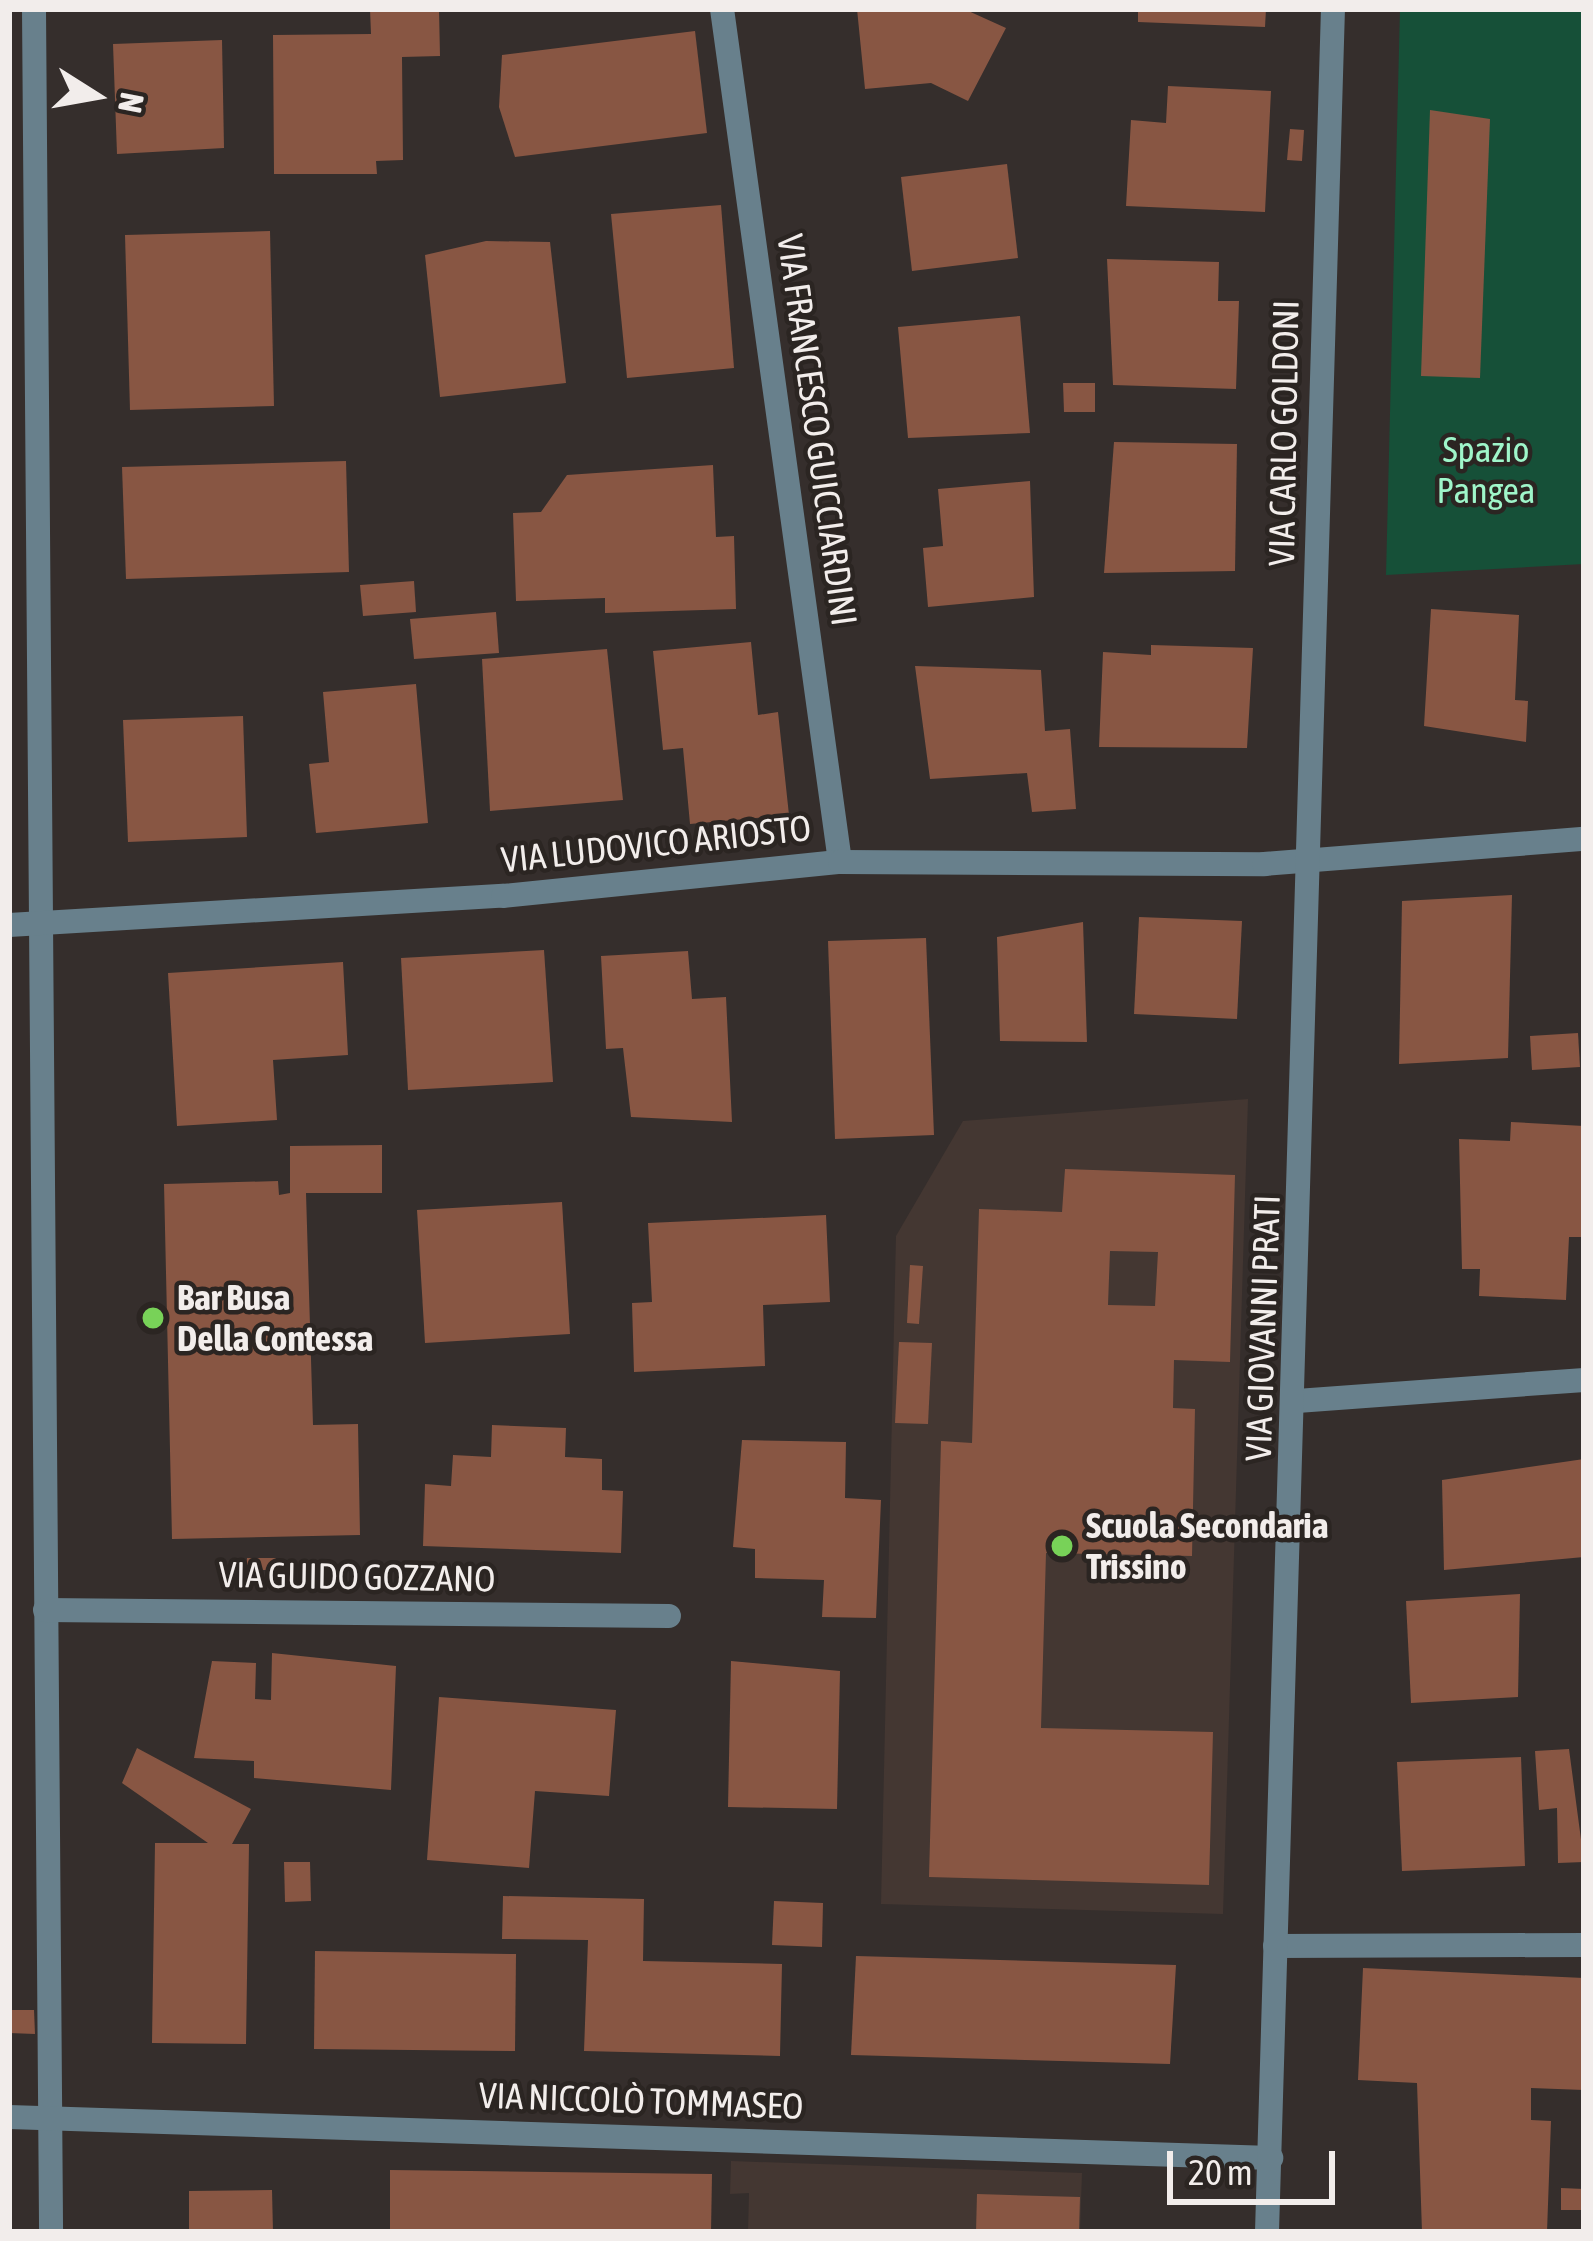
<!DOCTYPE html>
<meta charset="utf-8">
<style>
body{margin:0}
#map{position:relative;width:1593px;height:2241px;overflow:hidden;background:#352e2c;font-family:"Asap Condensed",sans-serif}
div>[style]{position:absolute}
.built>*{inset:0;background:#443732}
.green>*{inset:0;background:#165038}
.building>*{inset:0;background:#885643}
.minor>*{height:24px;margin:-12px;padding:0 12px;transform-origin:12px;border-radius:12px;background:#68808c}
.dots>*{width:33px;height:33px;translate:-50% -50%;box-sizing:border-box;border:6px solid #2b2522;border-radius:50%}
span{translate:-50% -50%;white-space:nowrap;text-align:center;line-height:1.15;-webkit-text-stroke:9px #2b2522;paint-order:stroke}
.street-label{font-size:36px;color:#f2edeb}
.park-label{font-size:36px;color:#9ff6ca}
.poi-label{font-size:36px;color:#f2edeb;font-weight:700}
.left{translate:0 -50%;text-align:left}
.frame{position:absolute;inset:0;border:12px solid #f2edeb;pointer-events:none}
.north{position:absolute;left:36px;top:36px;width:120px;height:120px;-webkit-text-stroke:9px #2b2522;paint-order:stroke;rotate:101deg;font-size:33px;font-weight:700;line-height:48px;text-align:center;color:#f2edeb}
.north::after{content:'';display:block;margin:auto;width:42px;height:54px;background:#f2edeb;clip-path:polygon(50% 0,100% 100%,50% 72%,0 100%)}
.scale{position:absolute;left:1167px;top:2151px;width:168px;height:54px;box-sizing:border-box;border:6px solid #f2edeb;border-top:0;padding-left:15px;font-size:36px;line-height:42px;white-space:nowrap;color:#f2edeb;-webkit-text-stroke:9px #2b2522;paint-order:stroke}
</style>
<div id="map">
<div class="built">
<div style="clip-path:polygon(1248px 1099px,1223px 1914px,881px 1904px,896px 1236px,963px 1121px)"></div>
<div style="clip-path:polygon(731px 2161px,1082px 2173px,1080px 2232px,748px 2232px,749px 2193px,730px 2194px)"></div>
</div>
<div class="green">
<div style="clip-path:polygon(1400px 9px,1584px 9px,1584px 564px,1386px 575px)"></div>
</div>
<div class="building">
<div style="clip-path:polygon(370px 9px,439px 9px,440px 56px,402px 57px,403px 160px,376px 161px,377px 174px,274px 174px,273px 35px,371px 34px)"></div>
<div style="clip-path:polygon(857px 9px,964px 9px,1006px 28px,968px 101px,931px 83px,865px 89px)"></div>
<div style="clip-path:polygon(1138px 9px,1266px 9px,1265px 27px,1138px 22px)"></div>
<div style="clip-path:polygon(695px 31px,707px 133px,515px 157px,499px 107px,502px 55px)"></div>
<div style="clip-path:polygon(222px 40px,224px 148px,117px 154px,113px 44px)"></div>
<div style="clip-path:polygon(1168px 86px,1271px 91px,1265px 212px,1126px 206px,1131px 120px,1166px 123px)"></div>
<div style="clip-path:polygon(1430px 110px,1490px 119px,1480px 378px,1421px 376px)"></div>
<div style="clip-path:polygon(1290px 129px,1304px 130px,1302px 161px,1287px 160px)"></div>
<div style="clip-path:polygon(1007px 164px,1018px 258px,912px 271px,901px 177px)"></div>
<div style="clip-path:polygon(721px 205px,734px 368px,627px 378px,611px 214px)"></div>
<div style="clip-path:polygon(270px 231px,274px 406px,130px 410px,125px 235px)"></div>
<div style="clip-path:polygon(486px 241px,550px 242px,566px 383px,440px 397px,425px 255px)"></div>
<div style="clip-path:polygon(1107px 259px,1219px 262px,1218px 301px,1239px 301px,1236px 389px,1113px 385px)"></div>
<div style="clip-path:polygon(1020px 316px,1030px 433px,908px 438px,898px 327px)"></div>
<div style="clip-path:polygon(1063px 383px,1095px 383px,1095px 412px,1064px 412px)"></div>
<div style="clip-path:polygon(1114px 442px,1237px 444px,1235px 571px,1104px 573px)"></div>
<div style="clip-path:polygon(346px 461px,349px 572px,126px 579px,122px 467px)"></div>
<div style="clip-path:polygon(713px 465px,716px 537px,734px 536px,736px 609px,605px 613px,605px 598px,516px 601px,513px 513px,541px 512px,567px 475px)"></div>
<div style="clip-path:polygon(1030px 481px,1034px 597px,928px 607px,923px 548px,943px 546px,938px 489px)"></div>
<div style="clip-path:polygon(414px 581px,416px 612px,363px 616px,360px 585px)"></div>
<div style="clip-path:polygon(1431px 609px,1519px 615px,1515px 700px,1528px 701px,1526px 742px,1424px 726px)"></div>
<div style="clip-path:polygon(496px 612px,499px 653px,414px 659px,410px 619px)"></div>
<div style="clip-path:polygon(751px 642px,758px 715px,778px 712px,789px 815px,690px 824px,683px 748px,663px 750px,653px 651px)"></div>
<div style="clip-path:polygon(1151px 645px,1253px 648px,1247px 748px,1099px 747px,1103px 652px,1151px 655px)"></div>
<div style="clip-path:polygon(607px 649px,623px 800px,490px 811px,482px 659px)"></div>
<div style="clip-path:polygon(915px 666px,1041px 670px,1045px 731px,1070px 729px,1076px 809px,1032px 812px,1027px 773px,930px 779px)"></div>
<div style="clip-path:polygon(416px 684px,428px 823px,316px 833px,309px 764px,329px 762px,323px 692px)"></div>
<div style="clip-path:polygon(243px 716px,247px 837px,128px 842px,123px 720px)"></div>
<div style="clip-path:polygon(1512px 895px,1508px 1058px,1399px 1064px,1402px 901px)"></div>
<div style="clip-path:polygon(1139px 917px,1242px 921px,1237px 1019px,1134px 1014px)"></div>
<div style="clip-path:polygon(1083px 922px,1087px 1042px,1000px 1041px,997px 937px)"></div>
<div style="clip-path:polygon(926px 938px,934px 1135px,835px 1139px,828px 941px)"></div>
<div style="clip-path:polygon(544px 950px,553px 1082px,408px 1090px,401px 958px)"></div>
<div style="clip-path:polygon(688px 951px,692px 999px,726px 997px,732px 1122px,631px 1117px,623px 1048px,606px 1049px,601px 956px)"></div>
<div style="clip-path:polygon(343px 962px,348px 1055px,273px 1060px,277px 1120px,177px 1126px,168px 973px)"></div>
<div style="clip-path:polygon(1578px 1033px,1580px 1067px,1532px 1070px,1530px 1036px)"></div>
<div style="clip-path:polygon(1511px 1122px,1584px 1126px,1584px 1237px,1569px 1237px,1566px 1300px,1479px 1296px,1480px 1269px,1462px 1269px,1459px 1139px,1510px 1141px)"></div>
<div style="clip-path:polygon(382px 1145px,382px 1193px,306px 1193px,313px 1425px,358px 1424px,360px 1535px,172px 1539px,164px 1184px,278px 1181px,279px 1195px,290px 1193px,290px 1146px)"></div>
<div style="clip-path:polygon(evenodd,1065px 1169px,1235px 1175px,1230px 1362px,1174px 1360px,1173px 1408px,1195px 1409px,1192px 1556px,1046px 1553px,1041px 1728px,1213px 1732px,1209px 1885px,929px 1877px,941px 1441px,972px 1443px,979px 1209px,1062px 1212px,1065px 1169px,1110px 1251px,1158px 1252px,1155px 1306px,1108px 1305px,1110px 1251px)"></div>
<div style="clip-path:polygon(562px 1202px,570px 1334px,425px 1343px,417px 1210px)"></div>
<div style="clip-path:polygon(826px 1215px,830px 1302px,763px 1305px,765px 1366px,634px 1372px,632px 1303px,652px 1302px,648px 1223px)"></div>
<div style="clip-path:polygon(910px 1265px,923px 1266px,919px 1324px,907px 1323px)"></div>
<div style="clip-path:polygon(899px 1342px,932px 1343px,928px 1424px,895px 1423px)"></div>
<div style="clip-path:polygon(492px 1425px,566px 1428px,565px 1457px,602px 1459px,602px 1490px,623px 1491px,621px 1553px,423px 1546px,425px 1484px,451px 1486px,453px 1455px,491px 1457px)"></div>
<div style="clip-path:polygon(742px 1440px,846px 1442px,845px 1498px,881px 1500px,876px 1618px,822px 1617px,824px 1580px,755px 1578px,755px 1549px,733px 1547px)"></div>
<div style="clip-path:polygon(1584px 1459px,1584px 1557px,1444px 1570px,1442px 1480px)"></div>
<div style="clip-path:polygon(247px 1558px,276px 1558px,275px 1570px,246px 1570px)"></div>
<div style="clip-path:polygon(1520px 1594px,1518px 1697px,1411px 1703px,1406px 1601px)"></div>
<div style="clip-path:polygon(272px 1653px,396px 1666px,391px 1790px,254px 1778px,254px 1761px,194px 1758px,212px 1661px,256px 1663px,255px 1699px,271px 1700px)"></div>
<div style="clip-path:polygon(731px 1661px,840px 1671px,837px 1809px,728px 1807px)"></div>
<div style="clip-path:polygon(439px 1697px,616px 1710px,609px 1796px,535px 1791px,529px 1868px,427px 1860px)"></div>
<div style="clip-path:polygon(137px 1748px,251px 1809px,232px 1844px,249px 1844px,246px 2044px,152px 2043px,155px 1843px,208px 1843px,122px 1783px)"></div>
<div style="clip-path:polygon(1569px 1749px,1584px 1862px,1558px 1863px,1557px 1808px,1539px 1810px,1535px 1751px)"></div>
<div style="clip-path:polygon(1521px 1757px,1525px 1866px,1402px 1871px,1397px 1762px)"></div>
<div style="clip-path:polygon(284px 1862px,310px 1862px,311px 1901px,285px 1902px)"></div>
<div style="clip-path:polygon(503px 1896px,644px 1899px,643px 1961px,782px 1964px,780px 2056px,584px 2051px,588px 1940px,502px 1939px)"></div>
<div style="clip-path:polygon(774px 1901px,823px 1903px,822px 1947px,772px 1945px)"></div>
<div style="clip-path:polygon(315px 1951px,516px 1954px,515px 2051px,314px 2049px)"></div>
<div style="clip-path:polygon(856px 1956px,1176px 1965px,1170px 2064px,851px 2055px)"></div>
<div style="clip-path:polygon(1363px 1968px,1584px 1978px,1584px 2090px,1531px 2088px,1531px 2120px,1551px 2121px,1547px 2232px,1422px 2232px,1417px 2083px,1358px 2080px)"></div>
<div style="clip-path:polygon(9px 2010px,34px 2010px,35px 2034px,9px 2033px)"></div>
<div style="clip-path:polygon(390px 2170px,712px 2174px,711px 2232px,390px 2232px)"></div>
<div style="clip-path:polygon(1561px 2188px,1584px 2189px,1584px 2210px,1561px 2210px)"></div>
<div style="clip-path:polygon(272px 2190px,273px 2232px,189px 2232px,189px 2191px)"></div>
<div style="clip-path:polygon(977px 2194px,1080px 2197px,1079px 2232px,976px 2232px)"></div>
</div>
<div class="minor">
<div style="left:34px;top:9px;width:2223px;rotate:89.56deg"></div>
<div style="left:722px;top:9px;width:861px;rotate:82.12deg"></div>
<div style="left:9px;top:925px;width:495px;rotate:-3.4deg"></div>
<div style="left:503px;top:896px;width:339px;rotate:-5.8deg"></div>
<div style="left:840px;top:862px;width:424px;rotate:0.3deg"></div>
<div style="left:1264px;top:864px;width:321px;rotate:-4.5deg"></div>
<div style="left:1297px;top:1401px;width:288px;rotate:-4.2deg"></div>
<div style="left:45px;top:1610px;width:624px;rotate:0.55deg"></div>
<div style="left:1275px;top:1946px;width:309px;rotate:-0.2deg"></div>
<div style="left:9px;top:2117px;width:1263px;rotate:1.86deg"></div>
<div style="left:1267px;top:2232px;width:2224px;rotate:-88.3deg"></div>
</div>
<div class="dots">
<div style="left:153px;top:1318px;background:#78d258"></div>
<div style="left:1062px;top:1546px;background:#78d258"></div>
</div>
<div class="street-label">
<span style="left:817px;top:430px;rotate:82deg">VIA FRANCESCO GUICCIARDINI</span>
<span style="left:1284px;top:433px;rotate:-89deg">VIA CARLO GOLDONI</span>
<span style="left:656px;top:844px;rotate:-6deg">VIA LUDOVICO ARIOSTO</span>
<span style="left:1263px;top:1328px;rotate:-88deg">VIA GIOVANNI PRATI</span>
<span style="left:357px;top:1577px;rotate:1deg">VIA GUIDO GOZZANO</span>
<span style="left:641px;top:2101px;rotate:2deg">VIA NICCOLÒ TOMMASEO</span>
</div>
<div class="park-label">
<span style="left:1486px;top:470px">Spazio<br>Pangea</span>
</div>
<div class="poi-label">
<span class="left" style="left:177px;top:1318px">Bar Busa<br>Della Contessa</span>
<span class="left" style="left:1086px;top:1546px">Scuola Secondaria<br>Trissino</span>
</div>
<div class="frame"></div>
<div class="north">N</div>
<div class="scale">20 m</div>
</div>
